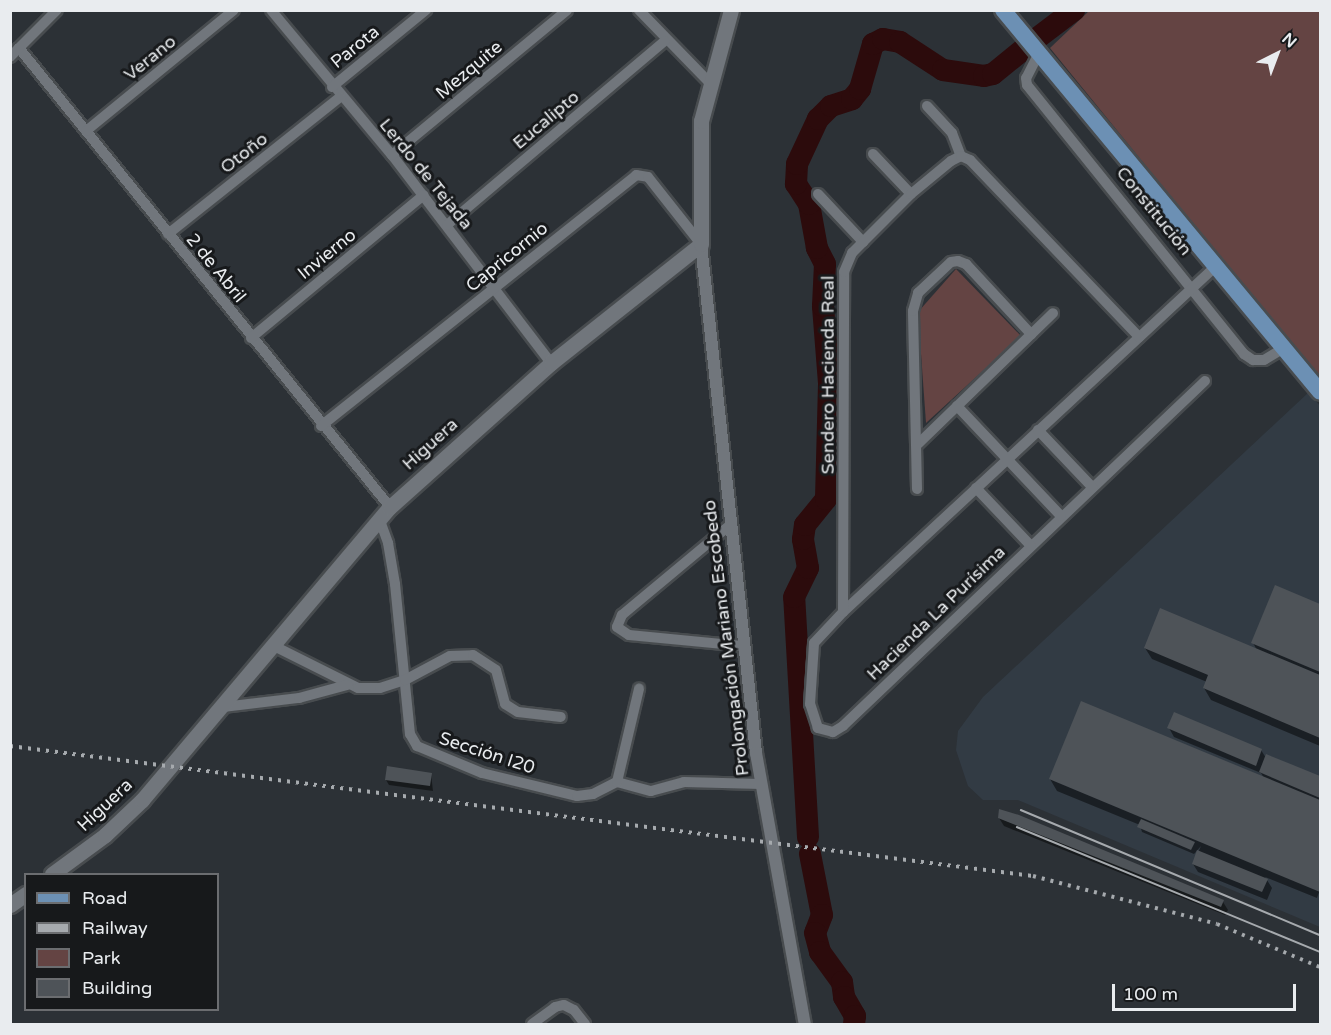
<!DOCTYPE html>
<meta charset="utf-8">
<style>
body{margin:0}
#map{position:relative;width:1331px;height:1035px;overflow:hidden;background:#2c3136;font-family:"Varela Round",sans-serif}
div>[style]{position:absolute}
.built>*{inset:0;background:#323b44}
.green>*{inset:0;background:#644443}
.shadow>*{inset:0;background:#0007}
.river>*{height:22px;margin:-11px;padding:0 11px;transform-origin:11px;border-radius:11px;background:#2c0b0c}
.building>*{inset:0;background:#4e5358}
.roads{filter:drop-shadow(2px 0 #484c4f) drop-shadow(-2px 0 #484c4f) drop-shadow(0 2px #484c4f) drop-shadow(0 -2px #484c4f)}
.minor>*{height:10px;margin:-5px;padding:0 5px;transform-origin:5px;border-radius:5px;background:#71767c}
.tertiary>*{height:12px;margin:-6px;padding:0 6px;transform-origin:6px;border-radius:6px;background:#71767c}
.secondary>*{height:15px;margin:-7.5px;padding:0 7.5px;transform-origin:7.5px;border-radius:7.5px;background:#71767c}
.primary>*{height:16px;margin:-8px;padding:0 8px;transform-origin:8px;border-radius:8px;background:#6c90b4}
.tram>*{height:1.5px;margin:-0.75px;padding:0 0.75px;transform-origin:0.75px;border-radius:0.75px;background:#a6aaae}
.rail>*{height:4px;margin-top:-2px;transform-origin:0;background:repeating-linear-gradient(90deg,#a6aaae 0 3px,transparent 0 9px)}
span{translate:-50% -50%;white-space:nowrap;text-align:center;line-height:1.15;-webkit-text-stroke:6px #17191b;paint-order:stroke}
.street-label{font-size:18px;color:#e9ecef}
.frame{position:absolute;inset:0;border:12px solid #e9ecef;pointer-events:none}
.legend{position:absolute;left:24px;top:873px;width:195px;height:138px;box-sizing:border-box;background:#17191b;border:2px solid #6b6d70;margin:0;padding:8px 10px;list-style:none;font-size:18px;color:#e9ecef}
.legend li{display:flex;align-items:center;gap:12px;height:30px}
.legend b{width:30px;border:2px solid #6b6d70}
.north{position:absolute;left:1247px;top:24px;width:60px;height:60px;-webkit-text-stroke:4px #17191b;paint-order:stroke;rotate:42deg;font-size:16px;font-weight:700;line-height:24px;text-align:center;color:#e9ecef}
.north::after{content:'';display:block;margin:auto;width:21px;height:27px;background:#e9ecef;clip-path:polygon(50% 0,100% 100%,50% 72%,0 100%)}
.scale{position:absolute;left:1112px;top:984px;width:184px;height:27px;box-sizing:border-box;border:3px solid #e9ecef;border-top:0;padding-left:8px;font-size:18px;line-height:21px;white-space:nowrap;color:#e9ecef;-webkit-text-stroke:4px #17191b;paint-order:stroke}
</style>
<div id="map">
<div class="built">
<div style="clip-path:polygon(1309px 392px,1320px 406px,1320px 927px,1018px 800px,983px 800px,968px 786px,956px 750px,958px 731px,983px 697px)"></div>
</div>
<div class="green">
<div style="clip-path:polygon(1089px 11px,1320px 11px,1320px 380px,1050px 48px)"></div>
<div style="clip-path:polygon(956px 269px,1021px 336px,926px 423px,918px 312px)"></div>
</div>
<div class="shadow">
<div style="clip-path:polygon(1276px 587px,1320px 606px,1320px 746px,1211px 700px,1204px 688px,1207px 682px,1152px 659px,1145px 648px,1257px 650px,1253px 643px)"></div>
<div style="clip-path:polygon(1169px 728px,1261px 750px,1266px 758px,1267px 756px,1320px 778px,1320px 889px,1317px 898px,1265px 877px,1272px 888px,1267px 900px,1198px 872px,1193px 864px,1201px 846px,1194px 854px,1142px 832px,1140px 825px,1057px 791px,1050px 779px,1264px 778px,1261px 773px,1174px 737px)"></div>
<div style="clip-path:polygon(431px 774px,433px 791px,389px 785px,386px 780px)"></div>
<div style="clip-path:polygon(999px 818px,1223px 902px,1228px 910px,1225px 915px,1004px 826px)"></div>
</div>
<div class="river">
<div style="left:1036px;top:39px;width:48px;rotate:-37.3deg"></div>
<div style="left:808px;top:837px;width:240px;rotate:-93.3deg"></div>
<div style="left:794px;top:597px;width:32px;rotate:-64deg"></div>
<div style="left:808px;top:568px;width:29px;rotate:-100deg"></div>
<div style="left:803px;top:539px;width:14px;rotate:-82deg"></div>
<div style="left:805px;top:525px;width:33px;rotate:-51deg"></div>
<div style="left:826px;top:499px;width:116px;rotate:-88.5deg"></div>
<div style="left:829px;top:383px;width:77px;rotate:-94.5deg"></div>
<div style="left:823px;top:306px;width:42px;rotate:-87.3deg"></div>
<div style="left:825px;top:264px;width:18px;rotate:-117deg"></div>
<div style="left:817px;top:248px;width:45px;rotate:-100.3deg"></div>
<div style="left:809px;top:204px;width:24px;rotate:-123deg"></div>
<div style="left:796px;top:184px;width:20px;rotate:-87deg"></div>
<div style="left:797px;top:164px;width:50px;rotate:-65deg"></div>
<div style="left:818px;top:119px;width:18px;rotate:-45deg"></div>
<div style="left:831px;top:106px;width:22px;rotate:-18deg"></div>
<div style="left:852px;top:99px;width:13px;rotate:-51deg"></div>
<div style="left:860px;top:89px;width:47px;rotate:-73.9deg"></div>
<div style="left:873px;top:44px;width:11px;rotate:-27deg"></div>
<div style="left:883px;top:39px;width:17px;rotate:10deg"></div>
<div style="left:900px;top:42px;width:51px;rotate:33.1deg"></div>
<div style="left:943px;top:70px;width:41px;rotate:8.3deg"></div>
<div style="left:984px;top:76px;width:9px;rotate:-13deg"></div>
<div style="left:993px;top:74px;width:41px;rotate:-39.1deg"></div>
<div style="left:810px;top:854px;width:62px;rotate:78.9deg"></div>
<div style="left:822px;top:915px;width:19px;rotate:111deg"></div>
<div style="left:815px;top:933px;width:20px;rotate:75deg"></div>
<div style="left:820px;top:952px;width:37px;rotate:54deg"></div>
<div style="left:842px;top:982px;width:15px;rotate:82deg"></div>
<div style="left:844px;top:997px;width:22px;rotate:60deg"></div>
<div style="left:855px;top:1016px;width:8px;rotate:97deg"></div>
</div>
<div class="building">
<div style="clip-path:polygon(1275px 585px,1320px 604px,1320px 672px,1251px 643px)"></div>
<div style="clip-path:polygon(1160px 608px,1320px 675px,1320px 738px,1203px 688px,1208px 675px,1144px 648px)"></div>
<div style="clip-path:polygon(1081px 701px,1320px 800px,1320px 892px,1049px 779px)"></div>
<div style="clip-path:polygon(1174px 712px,1262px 749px,1256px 766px,1167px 728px)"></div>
<div style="clip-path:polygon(1266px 754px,1320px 776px,1320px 798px,1259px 772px)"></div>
<div style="clip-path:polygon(387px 766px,432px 773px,430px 786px,385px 780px)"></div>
<div style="clip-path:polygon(999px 809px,1019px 815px,1224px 900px,1221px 907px,998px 818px)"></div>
<div style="clip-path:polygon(1141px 819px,1195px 842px,1191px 850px,1137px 827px)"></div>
<div style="clip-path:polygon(1197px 850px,1268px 879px,1262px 892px,1192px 864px)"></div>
</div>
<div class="roads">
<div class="minor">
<div style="left:271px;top:10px;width:189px;rotate:50.2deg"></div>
<div style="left:392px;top:155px;width:262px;rotate:52.6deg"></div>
<div style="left:639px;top:10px;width:103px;rotate:45.8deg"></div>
<div style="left:19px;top:48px;width:590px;rotate:51.05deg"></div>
<div style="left:1039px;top:53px;width:28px;rotate:117deg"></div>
<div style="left:1026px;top:78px;width:7px;rotate:82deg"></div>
<div style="left:1027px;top:85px;width:346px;rotate:51.1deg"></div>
<div style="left:1244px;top:354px;width:11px;rotate:34deg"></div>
<div style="left:1253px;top:360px;width:11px"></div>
<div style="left:1264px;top:360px;width:23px;rotate:-31deg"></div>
<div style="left:10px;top:57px;width:66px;rotate:-45deg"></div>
<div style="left:332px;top:87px;width:122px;rotate:-39.3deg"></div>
<div style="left:927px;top:106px;width:37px;rotate:47deg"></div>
<div style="left:952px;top:133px;width:25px;rotate:69deg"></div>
<div style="left:86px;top:131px;width:191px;rotate:-39.3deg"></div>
<div style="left:873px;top:154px;width:55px;rotate:46.5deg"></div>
<div style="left:392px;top:155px;width:227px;rotate:-39.6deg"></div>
<div style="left:818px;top:194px;width:66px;rotate:46.8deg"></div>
<div style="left:447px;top:225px;width:285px;rotate:-40.2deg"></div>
<div style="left:168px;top:234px;width:220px;rotate:-38.5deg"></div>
<div style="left:251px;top:338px;width:224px;rotate:-39.6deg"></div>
<div style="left:1205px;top:381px;width:500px;rotate:136.38deg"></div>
<div style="left:843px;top:726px;width:12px;rotate:149deg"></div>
<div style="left:833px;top:732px;width:16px;rotate:-165deg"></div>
<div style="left:818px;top:728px;width:25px;rotate:-108deg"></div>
<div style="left:810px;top:704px;width:61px;rotate:-86.2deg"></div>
<div style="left:814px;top:643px;width:42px;rotate:-46.9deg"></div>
<div style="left:843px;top:612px;width:509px;rotate:-42.85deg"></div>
<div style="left:957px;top:406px;width:151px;rotate:46.6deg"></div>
<div style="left:321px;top:426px;width:403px;rotate:-38.5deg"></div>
<div style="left:636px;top:175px;width:12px;rotate:9deg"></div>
<div style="left:648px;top:177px;width:85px;rotate:51.7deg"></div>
<div style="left:1038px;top:430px;width:79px;rotate:46.5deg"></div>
<div style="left:918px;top:444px;width:188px;rotate:-44.1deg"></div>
<div style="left:976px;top:488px;width:79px;rotate:46.5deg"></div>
<div style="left:917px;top:489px;width:178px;rotate:-91.3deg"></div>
<div style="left:913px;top:311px;width:19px;rotate:-74deg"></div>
<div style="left:918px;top:293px;width:45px;rotate:-43.2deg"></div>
<div style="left:951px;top:262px;width:7px;rotate:-8deg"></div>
<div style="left:958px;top:261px;width:9px;rotate:21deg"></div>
<div style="left:966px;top:264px;width:96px;rotate:47.1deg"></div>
<div style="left:379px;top:518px;width:27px;rotate:70deg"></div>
<div style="left:388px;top:543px;width:42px;rotate:80.3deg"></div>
<div style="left:395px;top:584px;width:151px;rotate:84.3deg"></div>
<div style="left:410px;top:734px;width:14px;rotate:60deg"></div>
<div style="left:417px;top:746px;width:70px;rotate:22.6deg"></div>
<div style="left:482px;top:773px;width:98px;rotate:13.6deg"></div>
<div style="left:577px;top:796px;width:16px;rotate:-7deg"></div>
<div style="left:593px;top:794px;width:27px;rotate:-27deg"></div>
<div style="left:617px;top:782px;width:35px;rotate:15deg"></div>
<div style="left:651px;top:791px;width:34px;rotate:-15deg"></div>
<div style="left:684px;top:782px;width:77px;rotate:1.5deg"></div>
<div style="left:730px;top:525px;width:141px;rotate:140.2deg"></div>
<div style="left:622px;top:615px;width:13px;rotate:113deg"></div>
<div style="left:617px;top:627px;width:14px;rotate:34deg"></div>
<div style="left:629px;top:635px;width:116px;rotate:5.5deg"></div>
<div style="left:843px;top:612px;width:340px;rotate:-89.8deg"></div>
<div style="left:844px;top:272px;width:21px;rotate:-67deg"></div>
<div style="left:852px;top:253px;width:83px;rotate:-45deg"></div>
<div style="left:911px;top:194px;width:52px;rotate:-39.5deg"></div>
<div style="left:951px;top:161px;width:11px;rotate:-27deg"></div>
<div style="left:961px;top:156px;width:10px;rotate:24deg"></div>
<div style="left:970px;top:160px;width:245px;rotate:46.3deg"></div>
<div style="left:274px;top:646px;width:94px;rotate:26.6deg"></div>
<div style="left:358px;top:688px;width:22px"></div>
<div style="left:380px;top:688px;width:26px;rotate:-18deg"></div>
<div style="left:405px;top:680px;width:51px;rotate:-28.1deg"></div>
<div style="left:450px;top:656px;width:23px;rotate:-2deg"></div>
<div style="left:473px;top:655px;width:27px;rotate:33deg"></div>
<div style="left:496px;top:670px;width:35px;rotate:75deg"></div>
<div style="left:505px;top:704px;width:15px;rotate:32deg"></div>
<div style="left:518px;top:712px;width:43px;rotate:6.6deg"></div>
<div style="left:223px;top:707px;width:77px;rotate:-6.8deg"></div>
<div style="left:299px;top:698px;width:50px;rotate:-15.2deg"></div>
<div style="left:617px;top:782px;width:96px;rotate:-76.7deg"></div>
<div style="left:532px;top:1024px;width:29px;rotate:-36deg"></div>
<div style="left:555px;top:1007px;width:9px;rotate:-13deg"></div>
<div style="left:564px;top:1005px;width:11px;rotate:27deg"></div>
<div style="left:574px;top:1010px;width:18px;rotate:52deg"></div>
</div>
<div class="tertiary">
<div style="left:701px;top:244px;width:512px;rotate:83.83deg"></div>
<div style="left:756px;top:753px;width:275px;rotate:79.8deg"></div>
</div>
<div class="secondary">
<div style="left:52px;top:874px;width:66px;rotate:-36.3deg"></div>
<div style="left:105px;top:835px;width:51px;rotate:-43.4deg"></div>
<div style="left:142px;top:800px;width:384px;rotate:-49.8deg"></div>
<div style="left:390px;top:507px;width:216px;rotate:-41.8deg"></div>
<div style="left:551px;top:363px;width:191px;rotate:-38.4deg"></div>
<div style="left:701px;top:244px;width:123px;rotate:-90deg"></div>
<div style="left:701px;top:121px;width:115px;rotate:-74.9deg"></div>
<div style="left:10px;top:905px;width:19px;rotate:-35deg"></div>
</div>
<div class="primary">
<div style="left:1003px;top:10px;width:496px;rotate:50.3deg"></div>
</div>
</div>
<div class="tram">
<div style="left:1021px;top:810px;width:324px;rotate:22.7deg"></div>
<div style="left:1017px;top:827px;width:328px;rotate:22.4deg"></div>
</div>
<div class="rail">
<div style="left:10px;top:746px;width:1031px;rotate:7.24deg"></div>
<div style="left:1033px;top:876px;width:190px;rotate:14.6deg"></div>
<div style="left:1217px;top:924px;width:112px;rotate:22.7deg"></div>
</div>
<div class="street-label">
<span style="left:355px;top:47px;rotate:-39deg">Parota</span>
<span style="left:150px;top:58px;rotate:-39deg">Verano</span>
<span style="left:469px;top:70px;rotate:-40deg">Mezquite</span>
<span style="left:546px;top:120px;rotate:-40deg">Eucalipto</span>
<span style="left:244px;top:153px;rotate:-38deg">Otoño</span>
<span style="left:426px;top:174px;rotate:51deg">Lerdo de Tejada</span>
<span style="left:1154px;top:211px;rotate:51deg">Constitución</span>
<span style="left:327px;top:254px;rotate:-39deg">Invierno</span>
<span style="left:507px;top:257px;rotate:-39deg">Capricornio</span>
<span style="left:216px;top:268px;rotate:51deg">2 de Abril</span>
<span style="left:828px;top:375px;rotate:-90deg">Sendero Hacienda Real</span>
<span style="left:430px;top:444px;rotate:-42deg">Higuera</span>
<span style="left:936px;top:613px;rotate:-44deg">Hacienda La Purísima</span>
<span style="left:726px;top:638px;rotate:-97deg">Prolongación Mariano Escobedo</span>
<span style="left:487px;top:753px;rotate:18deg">Sección I20</span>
<span style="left:105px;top:805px;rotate:-43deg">Higuera</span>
</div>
<div class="frame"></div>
<ul class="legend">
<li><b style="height:8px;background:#6c90b4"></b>Road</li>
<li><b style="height:8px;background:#a6aaae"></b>Railway</li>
<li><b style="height:16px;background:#644443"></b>Park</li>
<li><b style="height:16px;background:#4e5358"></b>Building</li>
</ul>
<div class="north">N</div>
<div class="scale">100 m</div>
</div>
